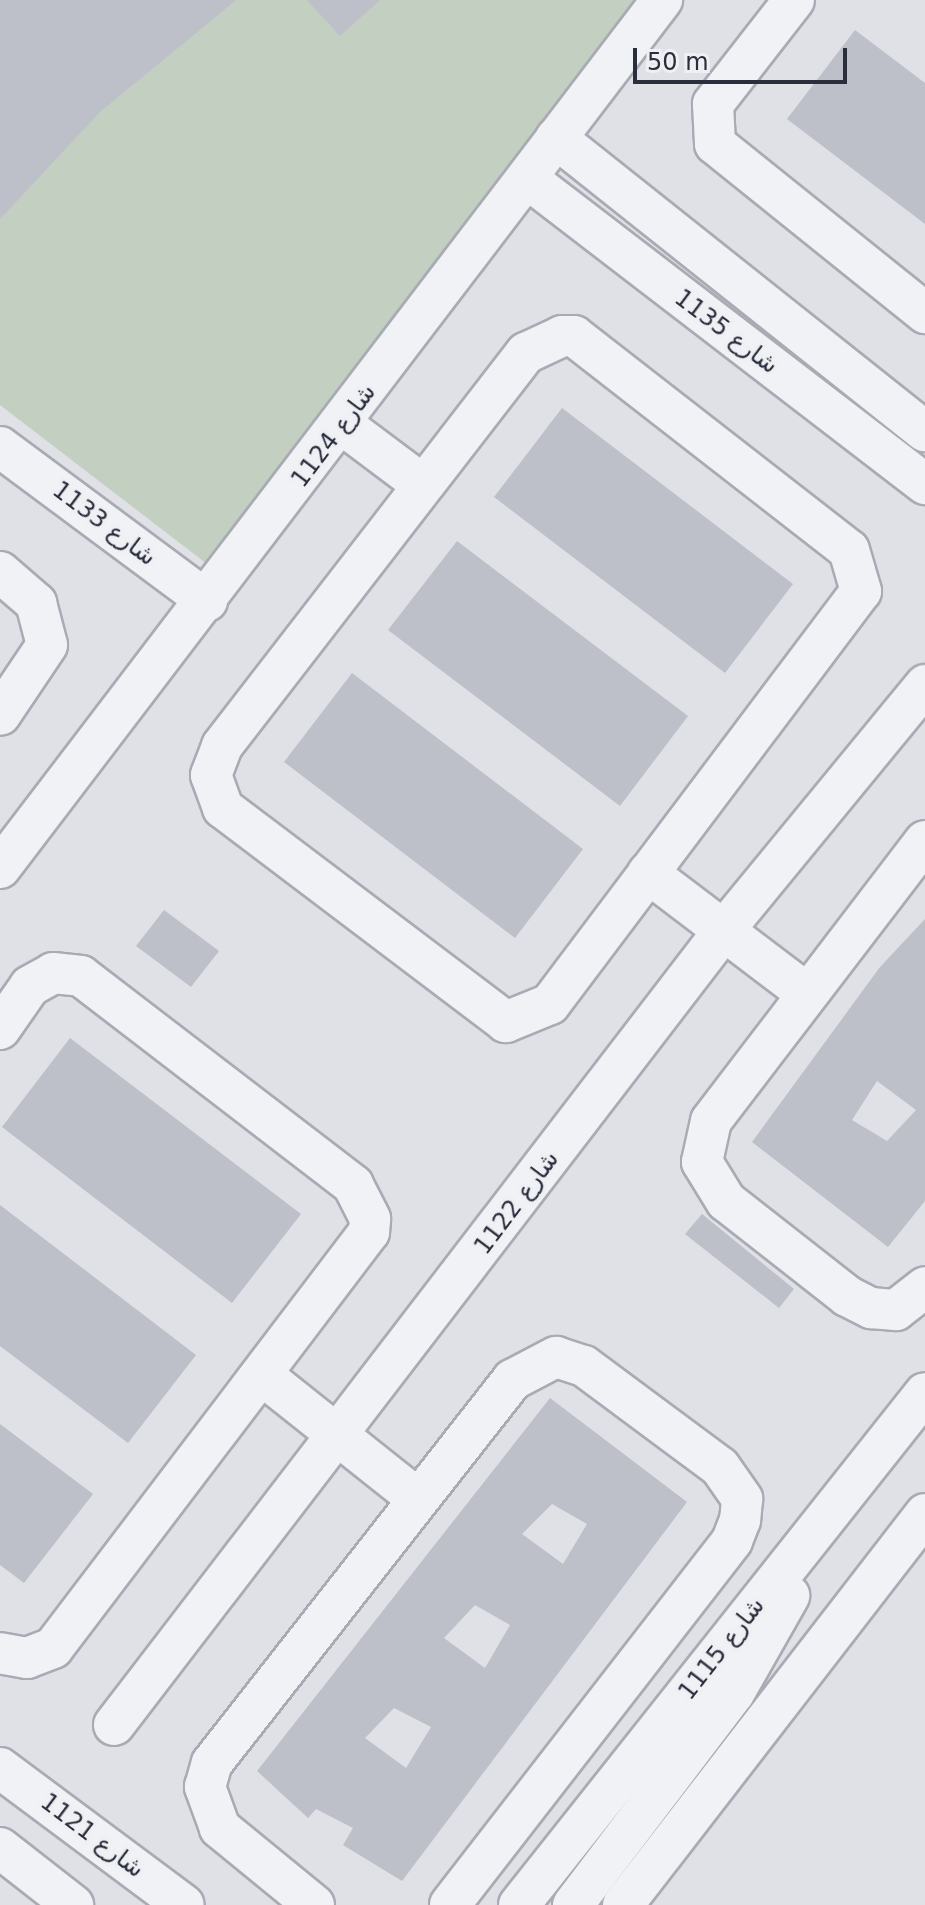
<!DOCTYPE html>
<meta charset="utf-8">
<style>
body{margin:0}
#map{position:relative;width:925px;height:1905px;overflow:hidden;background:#dfe1e7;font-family:"DejaVu Sans","Noto Sans Arabic",sans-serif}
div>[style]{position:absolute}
.green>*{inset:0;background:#c2cfc1}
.building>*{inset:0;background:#bdbfc9}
.roads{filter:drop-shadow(2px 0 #a9abb4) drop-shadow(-2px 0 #a9abb4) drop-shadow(0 2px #a9abb4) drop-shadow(0 -2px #a9abb4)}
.minor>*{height:40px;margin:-20px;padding:0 20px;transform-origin:20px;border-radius:20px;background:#f1f2f5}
span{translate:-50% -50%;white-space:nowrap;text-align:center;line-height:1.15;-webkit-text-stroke:7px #eef0f4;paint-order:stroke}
.street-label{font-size:24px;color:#2a2d3c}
.scale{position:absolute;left:633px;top:48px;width:214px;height:36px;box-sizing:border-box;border:4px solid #2a2d3c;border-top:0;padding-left:10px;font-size:24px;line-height:28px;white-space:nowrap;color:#2a2d3c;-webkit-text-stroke:6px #eef0f4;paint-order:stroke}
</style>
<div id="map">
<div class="green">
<div style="clip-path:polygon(0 0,654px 0,211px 567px,0 405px)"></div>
</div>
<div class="building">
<div style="clip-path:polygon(0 0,236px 0,100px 112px,0 219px)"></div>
<div style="clip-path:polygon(307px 0,380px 0,340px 36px)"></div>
<div style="clip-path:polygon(855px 30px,925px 83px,925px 224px,787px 119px)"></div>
<div style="clip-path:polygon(562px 408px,793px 584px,725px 673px,494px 497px)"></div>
<div style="clip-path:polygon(457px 541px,688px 716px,620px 806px,388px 630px)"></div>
<div style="clip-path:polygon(352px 673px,583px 849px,515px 938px,284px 762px)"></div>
<div style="clip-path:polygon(164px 910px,219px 951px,191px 987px,136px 946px)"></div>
<div style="clip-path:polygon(evenodd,925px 919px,925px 1201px,888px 1247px,752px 1142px,880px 967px,925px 919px,877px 1081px,916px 1110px,887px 1141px,852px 1120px,877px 1081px)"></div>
<div style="clip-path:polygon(70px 1038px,301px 1214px,232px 1303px,2px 1127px)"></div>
<div style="clip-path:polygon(0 1205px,196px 1355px,128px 1443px,0 1346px)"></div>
<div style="clip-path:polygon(702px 1214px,794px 1289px,779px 1308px,685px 1234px)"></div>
<div style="clip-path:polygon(evenodd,550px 1398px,687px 1502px,402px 1881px,343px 1845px,353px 1828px,316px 1809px,308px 1818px,257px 1771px,550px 1398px,552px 1504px,587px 1524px,563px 1564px,522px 1534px,552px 1504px,550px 1398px,475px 1605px,510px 1625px,485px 1668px,444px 1638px,475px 1605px,550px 1398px,394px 1708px,431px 1727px,406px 1768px,365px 1738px,394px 1708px)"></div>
<div style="clip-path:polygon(0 1424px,93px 1494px,24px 1583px,0 1565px)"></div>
</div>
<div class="roads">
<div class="minor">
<div style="left:794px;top:0;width:132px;rotate:127.9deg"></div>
<div style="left:713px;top:104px;width:40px;rotate:87.1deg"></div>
<div style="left:715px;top:144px;width:270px;rotate:38.8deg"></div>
<div style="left:556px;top:138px;width:471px;rotate:38.5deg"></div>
<div style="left:528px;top:179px;width:501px;rotate:37.53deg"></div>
<div style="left:562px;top:336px;width:12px"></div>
<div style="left:574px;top:336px;width:348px;rotate:37.9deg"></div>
<div style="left:849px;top:550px;width:43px;rotate:73.7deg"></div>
<div style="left:861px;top:591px;width:517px;rotate:126.98deg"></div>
<div style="left:550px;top:1004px;width:48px;rotate:157.8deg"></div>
<div style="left:506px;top:1022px;width:355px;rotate:-142.9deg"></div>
<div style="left:223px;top:808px;width:35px;rotate:-110deg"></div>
<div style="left:211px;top:775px;width:31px;rotate:-69deg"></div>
<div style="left:222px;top:746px;width:497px;rotate:-52.3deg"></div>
<div style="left:526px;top:353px;width:40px;rotate:-25deg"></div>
<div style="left:343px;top:425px;width:100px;rotate:36.9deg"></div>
<div style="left:0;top:447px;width:258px;rotate:36.6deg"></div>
<div style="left:0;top:572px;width:48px;rotate:40.7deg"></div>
<div style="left:36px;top:603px;width:43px;rotate:75.3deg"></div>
<div style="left:47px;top:645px;width:84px;rotate:123.9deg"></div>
<div style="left:925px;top:841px;width:352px;rotate:127.4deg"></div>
<div style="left:711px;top:1121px;width:42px;rotate:102.4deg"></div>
<div style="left:702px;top:1162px;width:46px;rotate:58.4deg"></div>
<div style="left:726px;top:1201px;width:154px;rotate:38.1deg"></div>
<div style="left:847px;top:1296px;width:27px;rotate:27deg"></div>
<div style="left:871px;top:1308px;width:25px;rotate:5deg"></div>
<div style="left:896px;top:1310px;width:37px;rotate:-38deg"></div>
<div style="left:0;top:868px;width:1092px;rotate:-52.67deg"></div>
<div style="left:648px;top:873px;width:198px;rotate:37.2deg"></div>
<div style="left:0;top:1029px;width:52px;rotate:-55.1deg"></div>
<div style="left:30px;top:986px;width:26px;rotate:-29deg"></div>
<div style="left:53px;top:973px;width:28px;rotate:6deg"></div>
<div style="left:81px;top:976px;width:343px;rotate:37.5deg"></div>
<div style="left:353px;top:1185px;width:38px;rotate:63deg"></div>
<div style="left:370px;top:1219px;width:13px;rotate:94deg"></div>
<div style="left:369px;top:1232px;width:522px;rotate:127.22deg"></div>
<div style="left:53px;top:1648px;width:28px;rotate:159deg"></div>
<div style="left:27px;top:1658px;width:27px;rotate:-170deg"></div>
<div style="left:262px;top:1375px;width:199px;rotate:38.5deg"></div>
<div style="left:114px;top:1725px;width:1002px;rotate:-52.5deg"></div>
<div style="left:724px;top:930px;width:317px;rotate:-50.6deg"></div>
<div style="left:0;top:1768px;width:229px;rotate:36.7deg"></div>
<div style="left:0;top:1848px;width:93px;rotate:38deg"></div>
<div style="left:314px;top:1905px;width:122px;rotate:-140.7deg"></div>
<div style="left:220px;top:1828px;width:44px;rotate:-110.1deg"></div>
<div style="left:205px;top:1787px;width:25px;rotate:-74deg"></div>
<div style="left:212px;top:1763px;width:487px;rotate:-51.9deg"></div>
<div style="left:512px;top:1380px;width:50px;rotate:-27.6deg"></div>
<div style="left:556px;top:1357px;width:29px;rotate:18deg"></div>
<div style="left:584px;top:1366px;width:169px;rotate:36.6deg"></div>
<div style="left:720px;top:1467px;width:39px;rotate:55deg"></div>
<div style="left:742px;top:1499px;width:21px;rotate:95deg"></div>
<div style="left:740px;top:1520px;width:22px;rotate:111deg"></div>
<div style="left:732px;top:1541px;width:460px;rotate:127.8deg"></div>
<div style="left:519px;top:1905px;width:653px;rotate:-51.59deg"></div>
<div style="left:573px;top:1905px;width:266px;rotate:-52.8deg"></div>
<div style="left:734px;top:1693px;width:112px;rotate:-60.4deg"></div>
<div style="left:623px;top:1905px;width:494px;rotate:-52.3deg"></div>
</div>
</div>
<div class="street-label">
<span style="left:726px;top:332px;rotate:37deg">شارع 1135</span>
<span style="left:334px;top:436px;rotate:-53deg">شارع 1124</span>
<span style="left:104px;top:524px;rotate:37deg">شارع 1133</span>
<span style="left:517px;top:1203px;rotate:-53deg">شارع 1122</span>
<span style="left:722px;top:1649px;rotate:-52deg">شارع 1115</span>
<span style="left:92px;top:1836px;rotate:37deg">شارع 1121</span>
</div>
<div class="scale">50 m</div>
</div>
